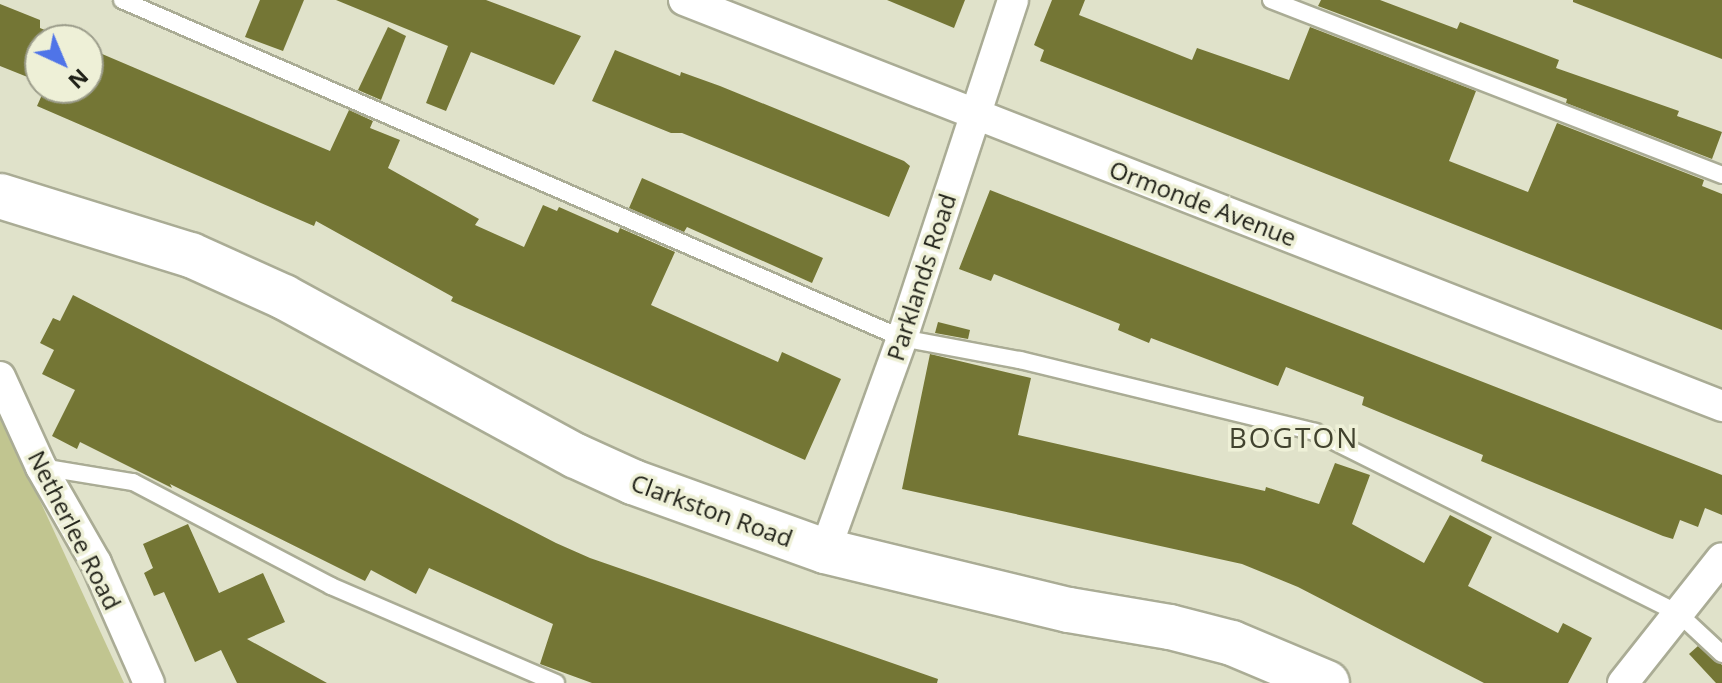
<!DOCTYPE html>
<style>
body{margin:0}
#map{position:relative;width:1722px;height:683px;overflow:hidden;background:#e0e2ca;font-family:"Open Sans",sans-serif}
div>[style]{position:absolute}
.green>*{inset:0;background:#c1c590}
.building>*{inset:0;background:#747635}
.roads{filter:drop-shadow(2px 0 #aaac95) drop-shadow(-2px 0 #aaac95) drop-shadow(0 2px #aaac95) drop-shadow(0 -2px #aaac95)}
.service>*{height:16px;margin:-8px;padding:0 8px;transform-origin:8px;border-radius:8px;background:#fff}
.minor>*{height:30px;margin:-15px;padding:0 15px;transform-origin:15px;border-radius:15px;background:#fff}
.secondary>*{height:44px;margin:-22px;padding:0 22px;transform-origin:22px;border-radius:22px;background:#fff}
span{translate:-50% -50%;white-space:nowrap;text-align:center;line-height:1.15;-webkit-text-stroke:7px #eef0d7;paint-order:stroke}
.street-label{font-size:24px;color:#1e1f16}
.quarter-label{font-size:28px;color:#41422e;letter-spacing:2px}
.north{position:absolute;left:24px;top:24px;width:80px;height:80px;box-sizing:border-box;background:#eef0d7;border:2px solid #9b9c8a;border-radius:50%;rotate:136deg;font-size:22px;font-weight:700;line-height:32px;text-align:center;color:#1e1f16}
.north::after{content:'';display:block;margin:auto;width:28px;height:36px;background:#4f74e8;clip-path:polygon(50% 0,100% 100%,50% 72%,0 100%)}
</style>
<div id="map">
<div class="green">
<div style="clip-path:polygon(0 414px,124px 683px,0 683px)"></div>
</div>
<div class="building">
<div style="clip-path:polygon(260px 0,304px 0,283px 51px,245px 37px)"></div>
<div style="clip-path:polygon(336px 0,486px 0,581px 36px,554px 85px,471px 52px,446px 111px,426px 103px,448px 46px)"></div>
<div style="clip-path:polygon(887px 0,965px 0,954px 28px)"></div>
<div style="clip-path:polygon(1052px 0,1085px 0,1079px 15px,1192px 60px,1197px 48px,1289px 80px,1310px 27px,1476px 91px,1449px 161px,1528px 192px,1557px 123px,1704px 180px,1702px 186px,1722px 194px,1722px 330px,1040px 61px,1044px 50px,1034px 45px)"></div>
<div style="clip-path:polygon(1321px 0,1380px 0,1457px 29px,1460px 22px,1559px 60px,1556px 68px,1679px 111px,1677px 116px,1722px 132px,1712px 159px,1566px 103px,1567px 99px,1318px 6px)"></div>
<div style="clip-path:polygon(1573px 0,1722px 0,1722px 59px,1573px 2px)"></div>
<div style="clip-path:polygon(0 4px,40px 20px,40px 28px,69px 40px,40px 40px,40px 82px,0 66px)"></div>
<div style="clip-path:polygon(388px 27px,406px 36px,381px 100px,358px 90px)"></div>
<div style="clip-path:polygon(88px 48px,330px 151px,349px 110px,373px 121px,370px 128px,400px 140px,388px 168px,479px 219px,475px 225px,524px 247px,543px 205px,557px 211px,559px 207px,618px 233px,620px 228px,675px 252px,651px 305px,778px 362px,782px 352px,841px 379px,805px 460px,451px 301px,453px 297px,316px 221px,314px 226px,37px 106px,45px 88px,88px 88px)"></div>
<div style="clip-path:polygon(615px 50px,680px 76px,681px 72px,720px 86px,904px 161px,910px 166px,889px 217px,682px 133px,671px 133px,592px 101px)"></div>
<div style="clip-path:polygon(642px 178px,823px 258px,812px 283px,687px 227px,684px 232px,629px 208px)"></div>
<div style="clip-path:polygon(990px 190px,1722px 475px,1722px 515px,1705px 508px,1698px 527px,1680px 520px,1673px 539px,1663px 536px,1481px 461px,1483px 455px,1362px 405px,1364px 397px,1286px 367px,1278px 386px,1151px 338px,1149px 343px,1118px 330px,1120px 324px,994px 274px,991px 281px,959px 269px)"></div>
<div style="clip-path:polygon(73px 295px,556px 543px,590px 558px,938px 679px,937px 683px,592px 683px,540px 664px,553px 624px,429px 568px,416px 594px,371px 570px,365px 581px,170px 484px,172px 488px,80px 442px,77px 449px,52px 436px,75px 390px,42px 374px,54px 350px,40px 343px,53px 318px,60px 321px)"></div>
<div style="clip-path:polygon(938px 322px,970px 330px,968px 339px,935px 333px)"></div>
<div style="clip-path:polygon(930px 354px,1031px 378px,1018px 435px,1207px 478px,1265px 491px,1266px 487px,1319px 504px,1335px 463px,1370px 475px,1352px 524px,1424px 563px,1450px 515px,1492px 537px,1468px 586px,1558px 633px,1563px 623px,1592px 638px,1568px 683px,1484px 683px,1298px 587px,1242px 564px,902px 489px)"></div>
<div style="clip-path:polygon(188px 524px,219px 593px,263px 573px,285px 622px,247px 639px,327px 683px,237px 683px,221px 650px,195px 662px,164px 592px,154px 596px,144px 573px,153px 568px,143px 544px)"></div>
<div style="clip-path:polygon(1698px 646px,1722px 665px,1722px 683px,1716px 683px,1689px 654px)"></div>
</div>
<div class="roads">
<div class="service">
<div style="left:122px;top:0;width:850px;rotate:23.43deg"></div>
<div style="left:902px;top:338px;width:120px;rotate:10.6deg"></div>
<div style="left:1020px;top:360px;width:304px;rotate:13.7deg"></div>
<div style="left:1315px;top:432px;width:406px;rotate:26.5deg"></div>
<div style="left:1678px;top:613px;width:60px;rotate:43deg"></div>
<div style="left:1271px;top:0;width:484px;rotate:21.2deg"></div>
<div style="left:41px;top:467px;width:93px;rotate:9.3deg"></div>
<div style="left:133px;top:482px;width:224px;rotate:27.7deg"></div>
<div style="left:331px;top:586px;width:245px;rotate:23.3deg"></div>
</div>
<div class="minor">
<div style="left:684px;top:0;width:1115px;rotate:21.36deg"></div>
<div style="left:0;top:377px;width:99px;rotate:65.5deg"></div>
<div style="left:41px;top:467px;width:111px;rotate:60.2deg"></div>
<div style="left:96px;top:563px;width:131px;rotate:66.2deg"></div>
<div style="left:825px;top:551px;width:226px;rotate:-70.1deg"></div>
<div style="left:902px;top:338px;width:356px;rotate:-71.8deg"></div>
<div style="left:1623px;top:683px;width:159px;rotate:-51.6deg"></div>
</div>
<div class="secondary">
<div style="left:0;top:196px;width:200px;rotate:17.2deg"></div>
<div style="left:191px;top:255px;width:102px;rotate:24.3deg"></div>
<div style="left:284px;top:297px;width:332px;rotate:28.6deg"></div>
<div style="left:576px;top:456px;width:63px;rotate:24.5deg"></div>
<div style="left:633px;top:482px;width:204px;rotate:19.8deg"></div>
<div style="left:825px;top:551px;width:251px;rotate:13.6deg"></div>
<div style="left:1069px;top:610px;width:102px;rotate:9.6deg"></div>
<div style="left:1170px;top:627px;width:64px;rotate:14.5deg"></div>
<div style="left:1232px;top:643px;width:103px;rotate:22.8deg"></div>
</div>
</div>
<div class="street-label">
<span style="left:1203px;top:203px;rotate:21deg">Ormonde Avenue</span>
<span style="left:921px;top:277px;rotate:-72deg">Parklands Road</span>
<span style="left:712px;top:510px;rotate:20deg">Clarkston Road</span>
<span style="left:75px;top:530px;rotate:63deg">Netherlee Road</span>
</div>
<div class="quarter-label">
<span style="left:1294px;top:437px">BOGTON</span>
</div>
<div class="north">N</div>
</div>
